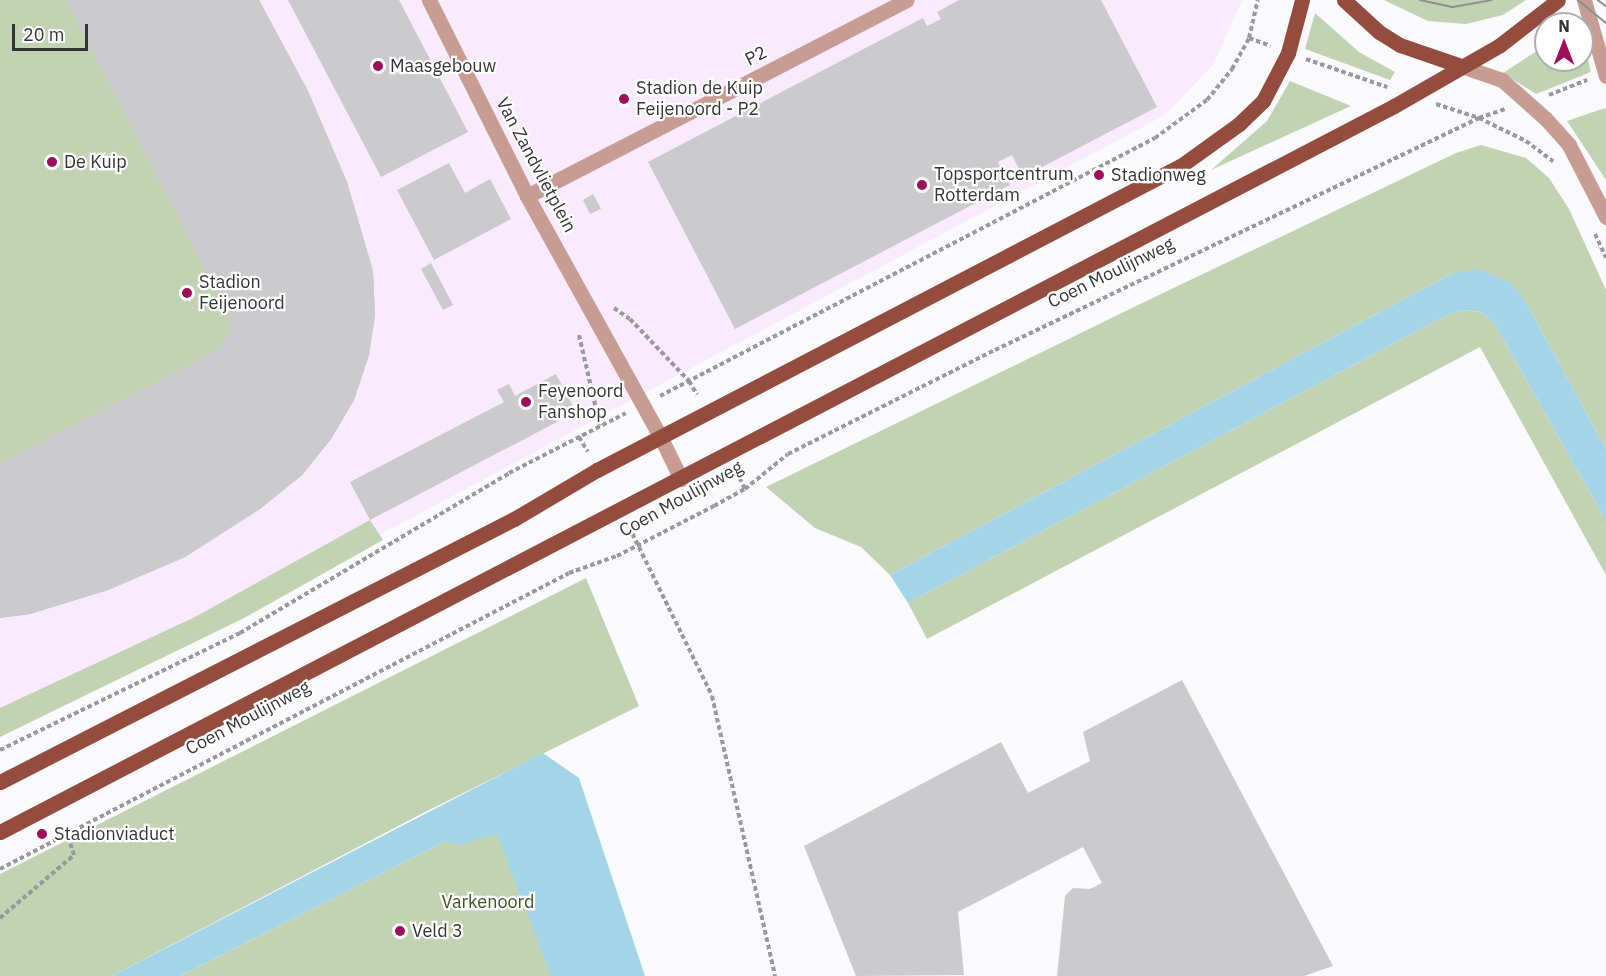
<!DOCTYPE html>
<style>
body{margin:0}
#map{position:relative;width:1606px;height:976px;overflow:hidden;background:#fafafc;font-family:"IBM Plex Sans",sans-serif}
div>[style]{position:absolute}
.commercial>*{inset:0;background:#f9eafd}
.green>*{inset:0;background:#c1d3b2}
.water>*{inset:0;background:#a3d4e8}
.building>*{inset:0;background:#cbcacc}
.path>*{height:4px;margin-top:-2px;transform-origin:0;background:repeating-linear-gradient(90deg,#99999b 0 4.5px,transparent 0 7.5px)}
.service>*{height:15px;margin:-7.5px;padding:0 7.5px;transform-origin:7.5px;border-radius:7.5px;background:#c69c93}
.minor>*{height:15px;margin:-7.5px;padding:0 7.5px;transform-origin:7.5px;border-radius:7.5px;background:#c69c93}
.primary>*{height:15px;margin:-7.5px;padding:0 7.5px;transform-origin:7.5px;border-radius:7.5px;background:#944c3e}
.tram>*{height:1.5px;margin:-0.75px;padding:0 0.75px;transform-origin:0.75px;border-radius:0.75px;background:#8f8f90}
.dots>*{width:16px;height:16px;translate:-50% -50%;box-sizing:border-box;border:3px solid #fff;border-radius:50%}
span{translate:-50% -50%;white-space:nowrap;text-align:center;line-height:1.15;-webkit-text-stroke:4.5px #fff;paint-order:stroke}
.street-label{font-size:18px;color:#343435}
.poi-label{font-size:18px;color:#343435}
.left{translate:0 -50%;text-align:left}
.park-label{font-size:18px;color:#3a551e}
.north{position:absolute;left:1534px;top:12px;width:60px;height:60px;box-sizing:border-box;background:#fff;border:2px solid #aeaeae;border-radius:50%;rotate:0deg;font-size:16px;font-weight:700;line-height:24px;text-align:center;color:#343435}
.north::after{content:'';display:block;margin:auto;width:21px;height:27px;background:#9e0e59;clip-path:polygon(50% 0,100% 100%,50% 72%,0 100%)}
.scale{position:absolute;left:12px;top:24px;width:76px;height:27px;box-sizing:border-box;border:3px solid #343435;border-top:0;padding-left:8px;font-size:18px;line-height:21px;white-space:nowrap;color:#343435;-webkit-text-stroke:4px #fff;paint-order:stroke}
</style>
<div id="map">
<div class="commercial">
<div style="clip-path:polygon(0 0,1242px 0,1214px 64px,1165px 115px,370px 540px,0 720px)"></div>
</div>
<div class="green">
<div style="clip-path:polygon(0 0,259px 0,308px 91px,347px 182px,373px 271px,375px 315px,369px 355px,354px 400px,331px 439px,302px 475px,260px 509px,185px 557px,108px 590px,30px 614px,0 618px)"></div>
<div style="clip-path:polygon(1384px 0,1526px 0,1503px 15px,1466px 24px,1428px 21px)"></div>
<div style="clip-path:polygon(1315px 13px,1359px 52px,1395px 72px,1390px 80px,1305px 49px)"></div>
<div style="clip-path:polygon(1582px 34px,1591px 72px,1536px 94px,1503px 73px,1546px 45px,1546px 60px,1582px 60px)"></div>
<div style="clip-path:polygon(1290px 81px,1351px 106px,1211px 170px,1267px 121px)"></div>
<div style="clip-path:polygon(1605px 108px,1606px 111px,1606px 180px,1567px 121px)"></div>
<div style="clip-path:polygon(1481px 145px,1526px 158px,1549px 178px,1569px 209px,1606px 290px,1606px 449px,1525px 301px,1451px 274px,890px 575px,861px 547px,815px 528px,766px 487px,1138px 305px,1456px 153px)"></div>
<div style="clip-path:polygon(1464px 310px,1481px 312px,1494px 323px,1606px 521px,1606px 575px,1480px 347px,927px 639px,908px 603px,1445px 316px)"></div>
<div style="clip-path:polygon(370px 520px,383px 540px,244px 618px,0 737px,0 708px,195px 617px)"></div>
<div style="clip-path:polygon(586px 578px,639px 706px,425px 812px,112px 976px,0 976px,0 874px)"></div>
<div style="clip-path:polygon(524px 787px,594px 976px,180px 976px,446px 841px)"></div>
</div>
<div class="water">
<div style="clip-path:polygon(1478px 269px,1511px 283px,1525px 301px,1606px 449px,1606px 521px,1494px 323px,1481px 312px,1464px 310px,1445px 316px,908px 603px,890px 575px,1451px 274px)"></div>
<div style="clip-path:polygon(543px 753px,579px 778px,645px 976px,551px 976px,497px 834px,458px 845px,446px 841px,180px 976px,112px 976px)"></div>
</div>
<div class="building">
<div style="clip-path:polygon(66px 0,259px 0,308px 91px,347px 182px,373px 271px,375px 315px,369px 355px,354px 400px,331px 439px,302px 475px,260px 509px,185px 557px,108px 590px,30px 614px,0 618px,0 463px,221px 348px,230px 330px,230px 318px)"></div>
<div style="clip-path:polygon(288px 0,399px 0,468px 132px,381px 177px)"></div>
<div style="clip-path:polygon(959px 0,1101px 0,1157px 107px,1023px 177px,1012px 155px,998px 162px,1010px 185px,735px 329px,648px 162px,923px 18px,927px 26px,941px 19px,937px 12px)"></div>
<div style="clip-path:polygon(449px 163px,465px 193px,490px 179px,511px 219px,434px 260px,397px 190px)"></div>
<div style="clip-path:polygon(593px 194px,601px 209px,590px 214px,583px 200px)"></div>
<div style="clip-path:polygon(431px 263px,453px 305px,443px 310px,421px 269px)"></div>
<div style="clip-path:polygon(556px 374px,576px 412px,370px 520px,350px 482px,504px 402px,497px 390px,509px 384px,515px 396px)"></div>
<div style="clip-path:polygon(1182px 680px,1333px 966px,1304px 976px,1057px 976px,1065px 896px,1073px 888px,1090px 889px,1102px 883px,1083px 847px,958px 912px,964px 975px,856px 976px,804px 846px,1001px 742px,1028px 793px,1090px 761px,1083px 732px)"></div>
</div>
<div class="path">
<div style="left:1249px;top:38px;width:23px;rotate:20deg"></div>
<div style="left:1306px;top:59px;width:86px;rotate:19.1deg"></div>
<div style="left:1549px;top:95px;width:41px;rotate:-21.5deg"></div>
<div style="left:1436px;top:104px;width:45px;rotate:18deg"></div>
<div style="left:1479px;top:118px;width:52px;rotate:26.1deg"></div>
<div style="left:1526px;top:141px;width:34px;rotate:37deg"></div>
<div style="left:1595px;top:234px;width:26px;rotate:65deg"></div>
<div style="left:614px;top:308px;width:19px;rotate:35deg"></div>
<div style="left:630px;top:319px;width:86px;rotate:46.4deg"></div>
<div style="left:689px;top:381px;width:16px;rotate:60deg"></div>
<div style="left:579px;top:335px;width:93px;rotate:77deg"></div>
<div style="left:660px;top:396px;width:558px;rotate:-27.53deg"></div>
<div style="left:1155px;top:138px;width:64px;rotate:-36.2deg"></div>
<div style="left:1207px;top:100px;width:40px;rotate:-51deg"></div>
<div style="left:1232px;top:69px;width:35px;rotate:-61deg"></div>
<div style="left:1249px;top:38px;width:39px;rotate:-77deg"></div>
<div style="left:579px;top:437px;width:17px;rotate:59deg"></div>
<div style="left:736px;top:471px;width:20px;rotate:63deg"></div>
<div style="left:629px;top:527px;width:188px;rotate:63.8deg"></div>
<div style="left:712px;top:696px;width:287px;rotate:77.3deg"></div>
<div style="left:0;top:750px;width:267px;rotate:-26deg"></div>
<div style="left:240px;top:633px;width:313px;rotate:-30.7deg"></div>
<div style="left:509px;top:473px;width:131px;rotate:-27.1deg"></div>
<div style="left:0;top:869px;width:641px;rotate:-27.48deg"></div>
<div style="left:569px;top:573px;width:51px;rotate:-19.5deg"></div>
<div style="left:617px;top:556px;width:109px;rotate:-27.3deg"></div>
<div style="left:714px;top:506px;width:35px;rotate:-29deg"></div>
<div style="left:745px;top:489px;width:55px;rotate:-39.1deg"></div>
<div style="left:788px;top:454px;width:232px;rotate:-26.7deg"></div>
<div style="left:995px;top:350px;width:537px;rotate:-25.61deg"></div>
<div style="left:1479px;top:118px;width:28px;rotate:-19deg"></div>
<div style="left:0;top:918px;width:97px;rotate:-40.4deg"></div>
<div style="left:74px;top:855px;width:22px;rotate:-108deg"></div>
</div>
<div class="service">
<div style="left:527px;top:196px;width:427px;rotate:-27.3deg"></div>
<div style="left:661px;top:438px;width:46px;rotate:64deg"></div>
</div>
<div class="minor">
<div style="left:429px;top:0;width:219px;rotate:63.4deg"></div>
<div style="left:527px;top:196px;width:277px;rotate:61deg"></div>
<div style="left:1584px;top:0;width:79px;rotate:73.9deg"></div>
<div style="left:1461px;top:66px;width:43px;rotate:18.9deg"></div>
<div style="left:1502px;top:80px;width:57px;rotate:41.5deg"></div>
<div style="left:1545px;top:118px;width:36px;rotate:48deg"></div>
<div style="left:1569px;top:145px;width:81px;rotate:62.8deg"></div>
</div>
<div class="primary">
<div style="left:1344px;top:0;width:47px;rotate:42.4deg"></div>
<div style="left:1379px;top:32px;width:25px;rotate:32deg"></div>
<div style="left:1400px;top:45px;width:65px;rotate:19deg"></div>
<div style="left:0;top:782px;width:577px;rotate:-27.1deg"></div>
<div style="left:514px;top:519px;width:96px;rotate:-30.6deg"></div>
<div style="left:597px;top:470px;width:660px;rotate:-27.54deg"></div>
<div style="left:1182px;top:165px;width:70px;rotate:-35.7deg"></div>
<div style="left:1239px;top:124px;width:33px;rotate:-44deg"></div>
<div style="left:1263px;top:101px;width:54px;rotate:-62.5deg"></div>
<div style="left:1288px;top:53px;width:55px;rotate:-75.2deg"></div>
<div style="left:0;top:832px;width:1572px;rotate:-27.51deg"></div>
<div style="left:1394px;top:106px;width:122px;rotate:-29.9deg"></div>
<div style="left:1500px;top:45px;width:73px;rotate:-37.8deg"></div>
</div>
<div class="tram">
<div style="left:1420px;top:0;width:34px;rotate:12deg"></div>
<div style="left:1453px;top:7px;width:39px;rotate:-10deg"></div>
<div style="left:1578px;top:0;width:36px;rotate:39deg"></div>
<div style="left:1598px;top:0;width:10px;rotate:37deg"></div>
</div>
<div class="dots">
<div style="left:378px;top:66px;background:#9e0e59"></div>
<div style="left:624px;top:99px;background:#9e0e59"></div>
<div style="left:52px;top:162px;background:#9e0e59"></div>
<div style="left:1099px;top:175px;background:#9e0e59"></div>
<div style="left:922px;top:185px;background:#9e0e59"></div>
<div style="left:187px;top:293px;background:#9e0e59"></div>
<div style="left:526px;top:402px;background:#9e0e59"></div>
<div style="left:42px;top:834px;background:#9e0e59"></div>
<div style="left:400px;top:931px;background:#9e0e59"></div>
</div>
<div class="street-label">
<span style="left:756px;top:56px;rotate:-27deg">P2</span>
<span style="left:536px;top:165px;rotate:62deg">Van Zandvlietplein</span>
<span style="left:1111px;top:273px;rotate:-26deg">Coen Moulijnweg</span>
<span style="left:681px;top:499px;rotate:-29deg">Coen Moulijnweg</span>
<span style="left:248px;top:718px;rotate:-28deg">Coen Moulijnweg</span>
</div>
<div class="poi-label">
<span class="left" style="left:390px;top:66px">Maasgebouw</span>
<span class="left" style="left:636px;top:99px">Stadion de Kuip<br>Feijenoord - P2</span>
<span class="left" style="left:64px;top:162px">De Kuip</span>
<span class="left" style="left:934px;top:185px">Topsportcentrum<br>Rotterdam</span>
<span class="left" style="left:1111px;top:175px">Stadionweg</span>
<span class="left" style="left:199px;top:293px">Stadion<br>Feijenoord</span>
<span class="left" style="left:538px;top:402px">Feyenoord<br>Fanshop</span>
<span class="left" style="left:54px;top:834px">Stadionviaduct</span>
<span class="left" style="left:412px;top:931px">Veld 3</span>
</div>
<div class="park-label">
<span style="left:488px;top:902px">Varkenoord</span>
</div>
<div class="north">N</div>
<div class="scale">20 m</div>
</div>
